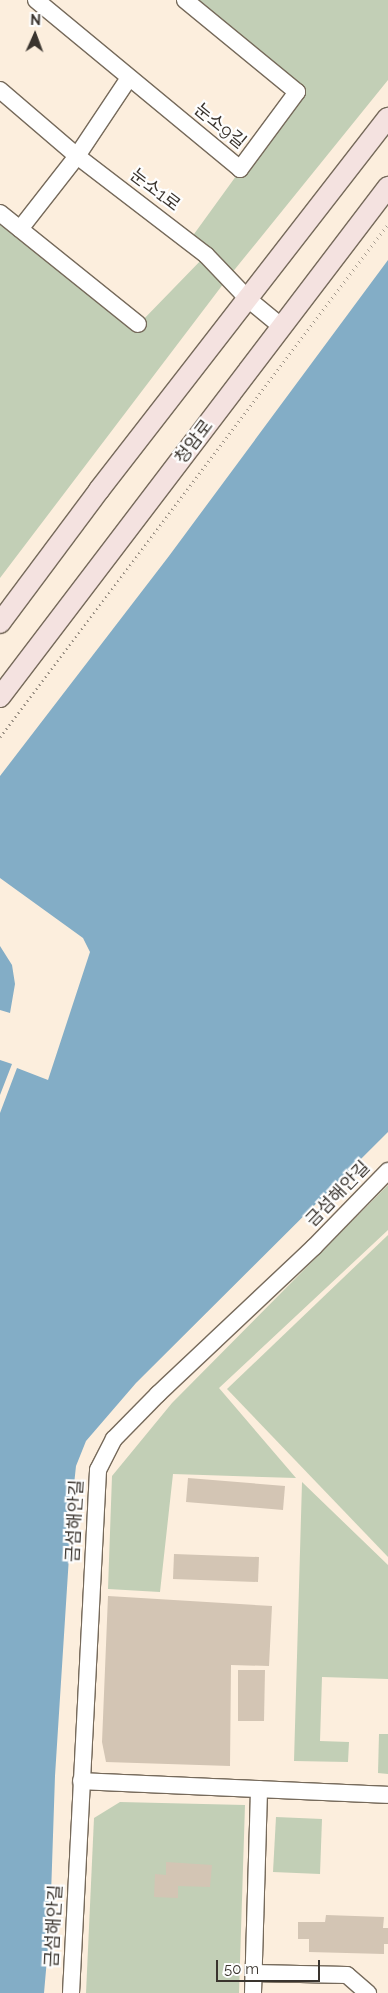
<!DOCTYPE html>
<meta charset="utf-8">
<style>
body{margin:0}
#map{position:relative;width:388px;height:1993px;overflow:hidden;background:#fceedd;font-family:Raleway,"Noto Sans KR",sans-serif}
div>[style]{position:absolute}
.green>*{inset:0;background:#c2cfb6}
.water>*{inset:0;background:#83adc6}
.pier>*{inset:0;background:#fceedd}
.building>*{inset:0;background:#d3c5b4}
.path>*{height:2.5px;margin-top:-1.25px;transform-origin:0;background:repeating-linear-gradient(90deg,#9e9488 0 1px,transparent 0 5px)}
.roads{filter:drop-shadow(1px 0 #766a5b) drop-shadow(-1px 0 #766a5b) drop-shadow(0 1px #766a5b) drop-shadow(0 -1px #766a5b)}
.minor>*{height:16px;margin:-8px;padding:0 8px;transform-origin:8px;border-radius:8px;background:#fff}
.major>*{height:20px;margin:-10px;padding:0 10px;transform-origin:10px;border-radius:10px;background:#f4e2e0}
span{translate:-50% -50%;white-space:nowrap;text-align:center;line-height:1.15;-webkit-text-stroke:4.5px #fefefe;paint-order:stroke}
.street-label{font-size:18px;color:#3a342e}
.north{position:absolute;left:10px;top:10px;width:50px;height:50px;-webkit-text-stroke:4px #fefefe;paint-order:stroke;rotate:2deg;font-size:14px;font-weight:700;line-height:20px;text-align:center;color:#3a342e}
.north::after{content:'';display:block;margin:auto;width:18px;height:22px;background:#3a342e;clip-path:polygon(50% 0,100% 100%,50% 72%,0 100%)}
.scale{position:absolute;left:216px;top:1960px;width:104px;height:22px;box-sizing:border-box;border:2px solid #3a342e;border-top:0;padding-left:6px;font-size:15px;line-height:18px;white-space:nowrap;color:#3a342e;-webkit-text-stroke:4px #fefefe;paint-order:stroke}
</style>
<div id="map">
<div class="green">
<div style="clip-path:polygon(185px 0,388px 0,388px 80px,227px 279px,0 578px,0 213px,139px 324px,206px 255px,189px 241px,297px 92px)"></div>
<div style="clip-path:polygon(388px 1185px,388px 1230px,219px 1388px,296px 1478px,173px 1474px,160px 1592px,108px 1589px,112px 1476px,172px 1403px)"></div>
<div style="clip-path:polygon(388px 1235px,388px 1557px,227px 1389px)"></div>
<div style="clip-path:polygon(302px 1482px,388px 1565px,388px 1679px,322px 1677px,320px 1741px,349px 1742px,348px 1762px,294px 1761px)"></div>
<div style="clip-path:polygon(379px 1734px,388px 1734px,388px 1774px,378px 1773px)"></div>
<div style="clip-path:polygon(120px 1802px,245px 1805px,239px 1993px,86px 1993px,94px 1818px)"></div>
<div style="clip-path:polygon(276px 1817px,322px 1819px,320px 1874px,273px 1872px)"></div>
</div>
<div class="water">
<div style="clip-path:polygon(388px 260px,388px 1132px,136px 1383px,86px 1441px,76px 1466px,73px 1494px,55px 1776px,50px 1925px,44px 1993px,0 1993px,0 776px,169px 556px)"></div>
</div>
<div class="pier">
<div style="clip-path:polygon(0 878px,83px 938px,90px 952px,48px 1080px,17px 1068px,0 1113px,0 1095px,12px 1064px,0 1060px,0 1010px,10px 1013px,15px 984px,12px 965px,0 946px)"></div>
</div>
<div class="building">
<div style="clip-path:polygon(188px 1478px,285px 1486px,283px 1510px,186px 1502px)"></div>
<div style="clip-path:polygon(174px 1554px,259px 1557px,258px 1582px,173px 1579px)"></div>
<div style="clip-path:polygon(108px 1596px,272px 1606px,269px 1666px,231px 1665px,230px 1766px,106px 1762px,102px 1742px)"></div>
<div style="clip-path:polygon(238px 1670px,265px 1670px,264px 1721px,238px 1721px)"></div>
<div style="clip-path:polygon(166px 1862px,212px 1865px,210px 1887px,178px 1886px,178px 1898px,154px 1897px,155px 1874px,166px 1875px)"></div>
<div style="clip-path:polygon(326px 1915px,384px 1917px,383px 1928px,388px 1928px,388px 1944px,384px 1944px,384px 1954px,309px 1952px,309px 1939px,298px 1939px,298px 1922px,325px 1922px)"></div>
</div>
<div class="path">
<div style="left:0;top:737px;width:643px;rotate:-52.9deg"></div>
</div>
<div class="roads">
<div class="minor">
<div style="left:36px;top:0;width:265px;rotate:39.6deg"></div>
<div style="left:240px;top:169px;width:96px;rotate:-53.5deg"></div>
<div style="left:297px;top:92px;width:145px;rotate:-140.6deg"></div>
<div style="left:0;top:90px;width:101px;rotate:40.6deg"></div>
<div style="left:77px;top:156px;width:163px;rotate:37.5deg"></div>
<div style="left:206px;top:255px;width:61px;rotate:46.3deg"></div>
<div style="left:248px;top:299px;width:44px;rotate:39.5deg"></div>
<div style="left:0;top:213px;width:177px;rotate:38.8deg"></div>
<div style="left:20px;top:229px;width:93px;rotate:-52deg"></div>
<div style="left:77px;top:156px;width:94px;rotate:-56.3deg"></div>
<div style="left:81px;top:1781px;width:307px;rotate:2.6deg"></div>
<div style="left:253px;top:1973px;width:94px;rotate:1.2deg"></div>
<div style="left:347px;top:1975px;width:28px;rotate:41deg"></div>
<div style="left:71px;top:1993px;width:524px;rotate:-87.04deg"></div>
<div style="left:98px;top:1470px;width:35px;rotate:-63deg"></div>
<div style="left:114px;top:1439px;width:63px;rotate:-45.6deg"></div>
<div style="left:158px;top:1394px;width:214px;rotate:-43.3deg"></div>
<div style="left:314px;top:1247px;width:106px;rotate:-45.8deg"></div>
<div style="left:253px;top:1993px;width:204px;rotate:-88.3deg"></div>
</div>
<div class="major">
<div style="left:0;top:623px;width:166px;rotate:-53.3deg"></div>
<div style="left:99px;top:490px;width:471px;rotate:-52.2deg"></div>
<div style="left:0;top:697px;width:641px;rotate:-52.74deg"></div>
</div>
</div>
<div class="street-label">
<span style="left:220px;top:126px;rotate:39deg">눈소9길</span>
<span style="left:155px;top:190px;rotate:37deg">눈소1로</span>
<span style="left:194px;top:442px;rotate:-53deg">청암로</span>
<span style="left:338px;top:1194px;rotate:-46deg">금섬해안길</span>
<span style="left:75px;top:1521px;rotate:-87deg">금섬해안길</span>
<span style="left:54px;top:1926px;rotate:-87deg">금섬해안길</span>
</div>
<div class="north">N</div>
<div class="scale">50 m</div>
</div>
